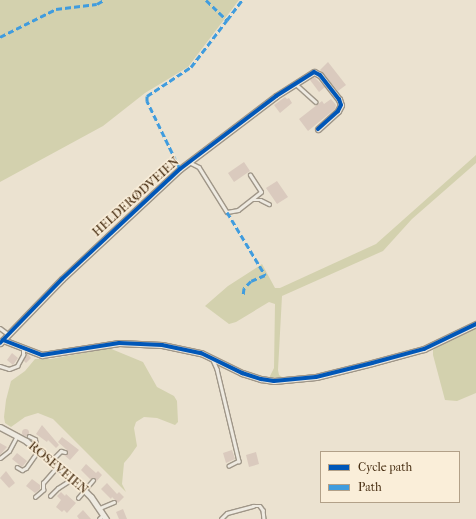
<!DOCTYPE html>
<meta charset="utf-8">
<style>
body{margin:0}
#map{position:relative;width:476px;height:519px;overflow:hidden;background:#ebe2d0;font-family:"IM FELL French Canon",serif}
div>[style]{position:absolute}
.green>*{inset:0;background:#d3d1ae}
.building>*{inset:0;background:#dacabe}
.round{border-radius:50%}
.roads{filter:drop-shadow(1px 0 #9f9688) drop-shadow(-1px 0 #9f9688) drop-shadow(0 1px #9f9688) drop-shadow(0 -1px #9f9688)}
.service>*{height:2.5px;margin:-1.25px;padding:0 1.25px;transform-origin:1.25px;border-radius:1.25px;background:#eeeae1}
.minor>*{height:5px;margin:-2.5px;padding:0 2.5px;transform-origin:2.5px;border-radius:2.5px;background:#eeeae1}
.quiet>*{height:3px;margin-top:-1.5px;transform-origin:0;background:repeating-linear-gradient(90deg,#409cde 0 6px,transparent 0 9px)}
.cycleway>*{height:4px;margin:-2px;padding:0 2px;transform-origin:2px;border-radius:2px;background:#0057b8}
span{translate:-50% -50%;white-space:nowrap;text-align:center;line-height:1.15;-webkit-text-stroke:3px #faeed9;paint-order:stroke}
.street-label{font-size:13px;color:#452b0f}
.legend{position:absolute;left:320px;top:451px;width:140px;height:52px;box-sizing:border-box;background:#faeed9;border:1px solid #b2a088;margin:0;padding:5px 7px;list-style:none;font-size:12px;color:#452b0f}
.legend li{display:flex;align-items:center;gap:8px;height:20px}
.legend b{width:20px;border:1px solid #b2a088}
</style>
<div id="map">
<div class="green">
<div style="clip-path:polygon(0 0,239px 0,188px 67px,145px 93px,103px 126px,0 182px)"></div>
<div style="clip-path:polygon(476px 155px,476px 163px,412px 219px,383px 251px,282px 296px,278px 370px,279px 375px,282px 377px,269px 378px,274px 368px,275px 304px,269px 302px,236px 322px,229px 324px,205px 306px,228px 286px,262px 264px,275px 288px,280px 288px,376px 244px)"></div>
<div style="clip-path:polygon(476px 328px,476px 393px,457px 401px,445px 400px,433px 355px,433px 350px,438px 346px)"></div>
<div style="clip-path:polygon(109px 348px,143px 362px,157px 387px,174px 396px,177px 401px,178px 422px,175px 425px,157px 418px,144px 417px,136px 422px,134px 428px,137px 446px,130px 456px,124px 463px,122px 484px,126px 492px,53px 419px,38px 413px,25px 417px,11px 427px,5px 423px,4px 417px,6px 400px,11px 381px,25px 371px,35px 359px,51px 359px)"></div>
</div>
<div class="building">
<div style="clip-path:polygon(328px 62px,346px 85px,338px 91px,320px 70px)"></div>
<div style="clip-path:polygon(314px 77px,325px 87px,319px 92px,310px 80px)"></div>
<div style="clip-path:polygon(285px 97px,287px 99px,289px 98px,292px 103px,280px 113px,274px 105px)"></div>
<div style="clip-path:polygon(331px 99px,336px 105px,335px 109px,308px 131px,299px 119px,322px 101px,324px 104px)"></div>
<div style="clip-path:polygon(244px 162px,250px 171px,234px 182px,228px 173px)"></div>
<div style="clip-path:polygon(277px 181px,288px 197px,277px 204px,266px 188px)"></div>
<div style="clip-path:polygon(12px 353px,18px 358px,13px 365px,7px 360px)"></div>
<div style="clip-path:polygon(27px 353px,31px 358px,26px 363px,23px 360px)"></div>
<div style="clip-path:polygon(42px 425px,59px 445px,56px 448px,48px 440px,47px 442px,36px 434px)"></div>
<div class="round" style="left:21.5px;top:428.5px;width:7px;height:7px"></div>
<div style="clip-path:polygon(62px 437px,79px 450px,70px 460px,64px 455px,67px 454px,67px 450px,58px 442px)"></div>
<div style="clip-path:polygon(0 443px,7px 447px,0 455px)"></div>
<div style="clip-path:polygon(232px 450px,235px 459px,226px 463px,223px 453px)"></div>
<div style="clip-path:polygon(256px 452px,259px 464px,249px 467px,246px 455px)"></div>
<div style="clip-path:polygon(17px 453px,27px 461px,22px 467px,12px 459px)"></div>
<div style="clip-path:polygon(86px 464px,96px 473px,98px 471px,102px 475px,96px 482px,94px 478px,90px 479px,81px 470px)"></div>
<div style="clip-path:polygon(6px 471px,15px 483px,9px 488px,0 478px)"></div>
<div style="clip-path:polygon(32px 479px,40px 485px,40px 489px,35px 493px,26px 486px)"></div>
<div style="clip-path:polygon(107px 483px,117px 494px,119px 492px,124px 497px,118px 503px,112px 497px,111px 499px,101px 489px)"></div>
<div style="clip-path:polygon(61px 492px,65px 496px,66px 494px,76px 503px,67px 513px,64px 510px,62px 512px,56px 507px,61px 500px,57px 496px)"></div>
<div style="clip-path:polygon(123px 509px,127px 519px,119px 519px,116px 512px)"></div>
<div style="clip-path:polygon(83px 510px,91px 519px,79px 519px,77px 516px)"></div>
</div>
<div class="roads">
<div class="service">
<div style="left:297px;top:85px;width:25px;rotate:42deg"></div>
<div style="left:189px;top:162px;width:11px;rotate:27deg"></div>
<div style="left:199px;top:167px;width:53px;rotate:58.1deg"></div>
<div style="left:227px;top:212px;width:11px;rotate:-10deg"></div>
<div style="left:238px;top:210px;width:29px;rotate:-38deg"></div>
<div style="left:261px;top:192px;width:20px;rotate:-123deg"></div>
<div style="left:253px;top:200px;width:8px"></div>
<div style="left:261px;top:200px;width:9px;rotate:27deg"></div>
<div style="left:0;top:328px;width:10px;rotate:37deg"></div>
<div style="left:213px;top:360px;width:10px;rotate:66deg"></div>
<div style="left:217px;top:369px;width:95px;rotate:76.6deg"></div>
<div style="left:239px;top:461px;width:11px;rotate:153deg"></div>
<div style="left:0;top:366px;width:9px;rotate:18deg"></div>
<div style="left:9px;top:369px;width:9px;rotate:-21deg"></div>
<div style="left:17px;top:366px;width:13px;rotate:-61deg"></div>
<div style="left:23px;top:355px;width:6px;rotate:-90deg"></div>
<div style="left:29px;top:436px;width:7px;rotate:27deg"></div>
<div style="left:35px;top:439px;width:3px;rotate:72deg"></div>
<div style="left:36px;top:442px;width:5px;rotate:127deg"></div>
<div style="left:0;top:458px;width:11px;rotate:-38deg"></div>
<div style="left:9px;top:451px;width:17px;rotate:-62deg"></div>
<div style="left:51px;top:461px;width:14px;rotate:-45deg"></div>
<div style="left:61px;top:451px;width:4px;rotate:14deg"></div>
<div style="left:17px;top:467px;width:6px;rotate:31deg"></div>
<div style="left:22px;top:470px;width:4px;rotate:-27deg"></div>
<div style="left:26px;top:468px;width:21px;rotate:-55deg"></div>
<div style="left:50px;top:496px;width:11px;rotate:-45deg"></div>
<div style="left:58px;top:488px;width:17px;rotate:-33deg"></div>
<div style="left:35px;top:497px;width:11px;rotate:-41deg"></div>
<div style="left:43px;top:490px;width:7px;rotate:-90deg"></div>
<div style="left:43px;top:483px;width:21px;rotate:-49deg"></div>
<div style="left:78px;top:498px;width:23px;rotate:-50deg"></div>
<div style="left:100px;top:508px;width:15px;rotate:-23deg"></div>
<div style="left:99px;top:519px;width:6px;rotate:-45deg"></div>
<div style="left:221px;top:519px;width:8px;rotate:-45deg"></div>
<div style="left:227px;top:513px;width:27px;rotate:-15deg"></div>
<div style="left:253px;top:506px;width:7px"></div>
<div style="left:260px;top:506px;width:5px;rotate:53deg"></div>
<div style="left:263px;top:510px;width:9px;rotate:84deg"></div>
</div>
<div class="minor">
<div style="left:3px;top:340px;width:42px;rotate:21deg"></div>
<div style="left:42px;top:355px;width:78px;rotate:-8.9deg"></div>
<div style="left:119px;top:343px;width:43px;rotate:2.7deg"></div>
<div style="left:162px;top:345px;width:40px;rotate:12deg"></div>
<div style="left:201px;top:353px;width:46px;rotate:26deg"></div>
<div style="left:242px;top:373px;width:20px;rotate:18deg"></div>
<div style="left:261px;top:379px;width:13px;rotate:9deg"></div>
<div style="left:274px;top:381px;width:42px;rotate:-5.4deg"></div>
<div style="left:316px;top:377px;width:58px;rotate:-14deg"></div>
<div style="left:372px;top:363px;width:54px;rotate:-15.1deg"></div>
<div style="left:424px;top:349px;width:58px;rotate:-25.7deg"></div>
<div style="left:0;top:343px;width:89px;rotate:-45.9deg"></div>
<div style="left:62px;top:279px;width:161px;rotate:-43deg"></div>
<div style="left:180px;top:169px;width:121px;rotate:-37.2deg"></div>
<div style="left:276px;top:96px;width:45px;rotate:-32.3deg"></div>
<div style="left:314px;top:72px;width:7px;rotate:27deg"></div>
<div style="left:320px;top:75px;width:31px;rotate:52deg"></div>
<div style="left:339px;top:99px;width:6px;rotate:72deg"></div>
<div style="left:341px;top:105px;width:7px;rotate:117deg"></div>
<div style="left:338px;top:111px;width:27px;rotate:138deg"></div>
<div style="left:0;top:427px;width:30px;rotate:28deg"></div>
<div style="left:26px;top:441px;width:60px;rotate:39deg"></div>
<div style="left:73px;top:479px;width:25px;rotate:45deg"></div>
<div style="left:91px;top:497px;width:27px;rotate:56deg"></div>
</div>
</div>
<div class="quiet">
<div style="left:206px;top:0;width:29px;rotate:44deg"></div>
<div style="left:227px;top:20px;width:25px;rotate:-53deg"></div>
<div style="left:0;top:37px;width:63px;rotate:-26.6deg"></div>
<div style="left:56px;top:9px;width:41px;rotate:-7deg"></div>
<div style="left:97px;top:4px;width:8px;rotate:-30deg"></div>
<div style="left:180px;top:169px;width:76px;rotate:-115.9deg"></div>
<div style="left:147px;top:101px;width:5px;rotate:-90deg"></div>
<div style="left:147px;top:96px;width:53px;rotate:-33.4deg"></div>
<div style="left:191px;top:67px;width:59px;rotate:-52.5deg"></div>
<div style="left:227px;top:212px;width:74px;rotate:58.9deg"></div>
<div style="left:265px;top:275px;width:15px;rotate:157deg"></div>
<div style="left:251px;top:281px;width:10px;rotate:135deg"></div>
<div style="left:244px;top:288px;width:8px;rotate:97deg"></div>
</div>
<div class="cycleway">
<div style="left:3px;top:340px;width:42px;rotate:21deg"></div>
<div style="left:42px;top:355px;width:78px;rotate:-8.9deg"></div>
<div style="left:119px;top:343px;width:43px;rotate:2.7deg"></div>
<div style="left:162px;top:345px;width:40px;rotate:12deg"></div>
<div style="left:201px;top:353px;width:46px;rotate:26deg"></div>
<div style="left:242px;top:373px;width:20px;rotate:18deg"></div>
<div style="left:261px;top:379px;width:13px;rotate:9deg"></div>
<div style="left:274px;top:381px;width:42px;rotate:-5.4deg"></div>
<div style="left:316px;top:377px;width:58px;rotate:-14deg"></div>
<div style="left:372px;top:363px;width:54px;rotate:-15.1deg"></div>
<div style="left:424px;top:349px;width:58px;rotate:-25.7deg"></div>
<div style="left:0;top:343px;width:89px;rotate:-45.9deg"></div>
<div style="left:62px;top:279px;width:161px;rotate:-43deg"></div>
<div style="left:180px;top:169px;width:121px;rotate:-37.2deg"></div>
<div style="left:276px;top:96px;width:45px;rotate:-32.3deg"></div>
<div style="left:314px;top:72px;width:7px;rotate:27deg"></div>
<div style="left:320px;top:75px;width:31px;rotate:52deg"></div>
<div style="left:339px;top:99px;width:6px;rotate:72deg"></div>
<div style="left:341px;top:105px;width:7px;rotate:117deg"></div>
<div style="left:338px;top:111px;width:27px;rotate:138deg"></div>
</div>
<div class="street-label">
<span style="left:136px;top:197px;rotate:-42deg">HELDERØDVEIEN</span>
<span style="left:58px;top:468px;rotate:40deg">ROSEVEIEN</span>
</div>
<ul class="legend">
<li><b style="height:5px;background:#0057b8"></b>Cycle path</li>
<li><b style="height:5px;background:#409cde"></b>Path</li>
</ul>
</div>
